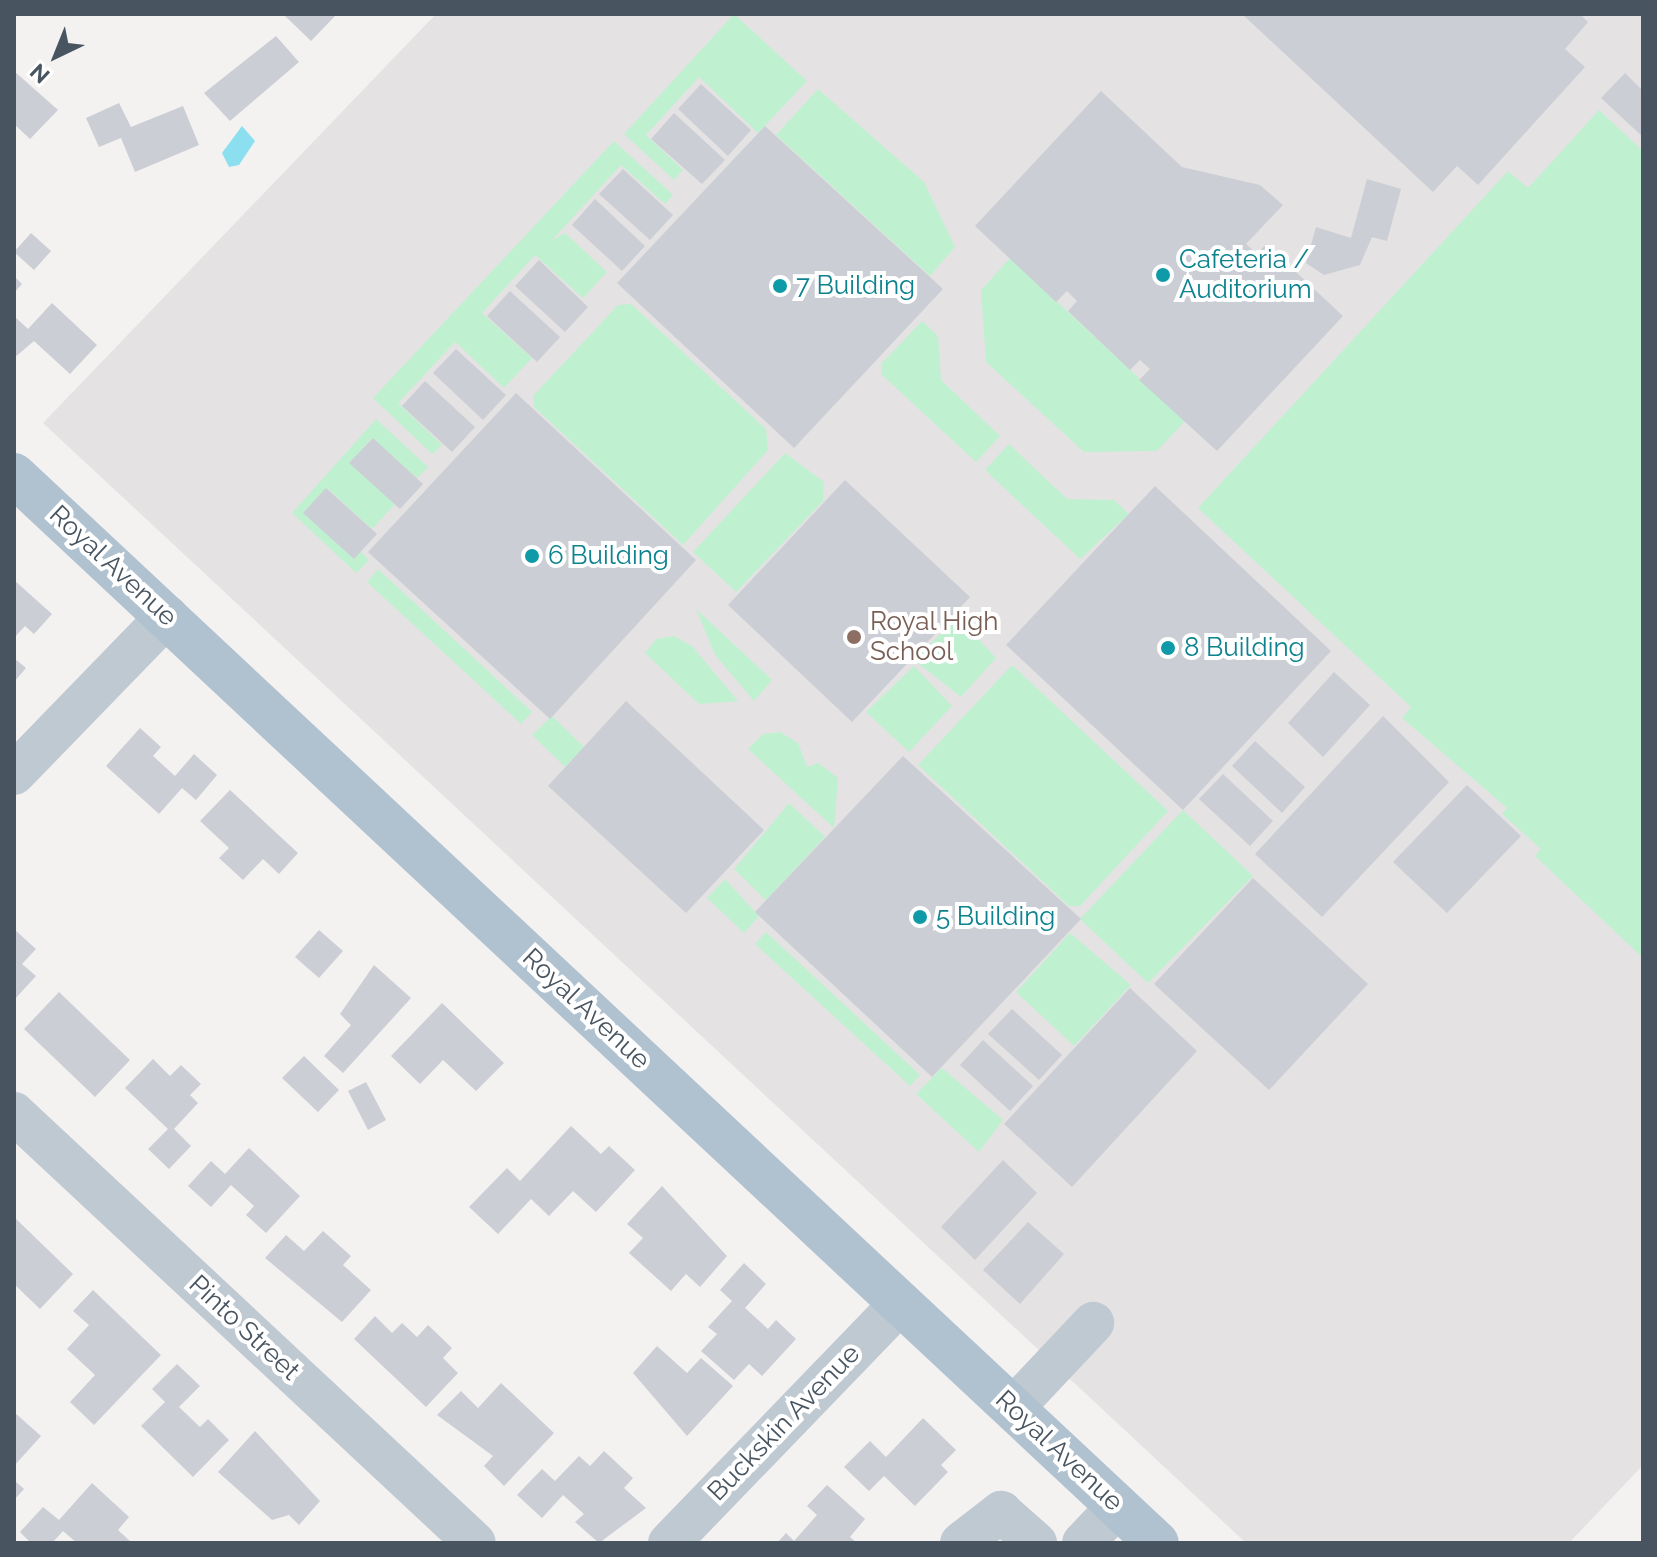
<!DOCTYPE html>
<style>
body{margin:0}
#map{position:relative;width:1657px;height:1557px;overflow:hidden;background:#f4f1f1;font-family:Raleway,sans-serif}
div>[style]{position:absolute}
.education>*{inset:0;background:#e5e2e3}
.green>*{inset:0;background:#bff1d0}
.water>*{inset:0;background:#8bdfef}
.building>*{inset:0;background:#cbced4}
.minor>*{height:42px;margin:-21px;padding:0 21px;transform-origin:21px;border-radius:21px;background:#bfc9d1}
.major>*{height:44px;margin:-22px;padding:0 22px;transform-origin:22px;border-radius:22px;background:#b0c2d0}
.dots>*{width:22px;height:22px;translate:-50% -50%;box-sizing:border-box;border:4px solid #fff;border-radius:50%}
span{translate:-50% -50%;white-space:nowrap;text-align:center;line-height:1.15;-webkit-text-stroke:8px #fff;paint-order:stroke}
.culture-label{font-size:26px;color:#0d838f}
.left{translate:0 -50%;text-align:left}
.street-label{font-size:26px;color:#485560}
.education-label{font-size:26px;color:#785e54}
.frame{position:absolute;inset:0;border:16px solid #485560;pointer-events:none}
.north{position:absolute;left:16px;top:16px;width:80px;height:80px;-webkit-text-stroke:6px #fff;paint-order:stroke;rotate:223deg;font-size:22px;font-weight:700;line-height:32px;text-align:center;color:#485560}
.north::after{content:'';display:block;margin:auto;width:28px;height:36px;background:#485560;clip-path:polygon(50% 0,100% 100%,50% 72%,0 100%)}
</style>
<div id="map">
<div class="education">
<div style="clip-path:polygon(436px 14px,1643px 14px,1643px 1465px,1569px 1543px,1246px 1543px,43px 423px)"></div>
</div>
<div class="green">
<div style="clip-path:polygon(734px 14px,807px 81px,758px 133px,699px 77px,646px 135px,683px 170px,674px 180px,624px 134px)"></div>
<div style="clip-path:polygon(818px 89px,924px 182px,955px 247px,930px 276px,776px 135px)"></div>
<div style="clip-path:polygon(1599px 110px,1643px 151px,1643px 958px,1535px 856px,1541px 849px,1502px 814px,1507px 808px,1402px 718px,1411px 707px,1198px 508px,1508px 171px,1528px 188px)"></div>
<div style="clip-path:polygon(614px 141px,673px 195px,665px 204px,621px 165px,552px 240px,565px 233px,607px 272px,583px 298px,535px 255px,482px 313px,532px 358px,504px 388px,455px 342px,398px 403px,442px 445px,432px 454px,373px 398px)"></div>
<div style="clip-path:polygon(1010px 258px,1185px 421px,1157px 451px,1084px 452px,986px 362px,981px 290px)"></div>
<div style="clip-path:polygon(631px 304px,766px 429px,768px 450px,683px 545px,534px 407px,533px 396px,618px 305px)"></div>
<div style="clip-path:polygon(922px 321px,938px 336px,941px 380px,1000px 436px,976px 462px,881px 374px,882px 363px)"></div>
<div style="clip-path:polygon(376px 419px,428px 467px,417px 478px,372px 438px,350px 463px,395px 504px,372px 529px,327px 488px,304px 512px,353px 558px,360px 551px,369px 560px,356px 573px,292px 513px)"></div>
<div style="clip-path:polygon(1009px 444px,1067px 499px,1114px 500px,1129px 514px,1080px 559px,985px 470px)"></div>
<div style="clip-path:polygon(785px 453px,824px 482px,823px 501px,736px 592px,693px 552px)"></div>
<div style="clip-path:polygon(378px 569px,532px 712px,521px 724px,367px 582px)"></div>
<div style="clip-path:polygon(696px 609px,772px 680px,754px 701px,715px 655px)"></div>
<div style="clip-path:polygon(958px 617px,996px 658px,961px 697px,914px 660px)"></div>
<div style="clip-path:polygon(674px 636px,692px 646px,738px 701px,699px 704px,645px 653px,656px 639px)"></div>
<div style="clip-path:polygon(1012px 665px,1168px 811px,1080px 906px,1069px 906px,918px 765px)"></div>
<div style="clip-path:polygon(914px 666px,952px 706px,909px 752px,866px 712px)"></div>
<div style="clip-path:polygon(552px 716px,584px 747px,565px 767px,532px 735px)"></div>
<div style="clip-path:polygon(780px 732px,798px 743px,807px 767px,818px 763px,838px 778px,834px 828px,748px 749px,763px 734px)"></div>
<div style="clip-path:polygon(789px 803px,825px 837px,766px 900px,734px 869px)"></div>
<div style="clip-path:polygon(1183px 810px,1253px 876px,1148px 983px,1080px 919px)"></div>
<div style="clip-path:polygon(725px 879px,759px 916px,744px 933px,707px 898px)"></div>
<div style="clip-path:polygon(766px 932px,920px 1075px,910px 1086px,755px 944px)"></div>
<div style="clip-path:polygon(1070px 933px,1131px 985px,1074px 1046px,1016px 992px)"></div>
<div style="clip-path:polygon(942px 1068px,1003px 1120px,979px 1152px,916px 1094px)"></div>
</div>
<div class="water">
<div style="clip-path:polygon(242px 126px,255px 141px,239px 165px,229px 167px,222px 153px)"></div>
</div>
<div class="building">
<div style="clip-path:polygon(283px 14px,337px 14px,311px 41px)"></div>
<div style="clip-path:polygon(1242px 14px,1580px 14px,1588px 22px,1565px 49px,1585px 67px,1478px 185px,1457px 166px,1433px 192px)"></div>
<div style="clip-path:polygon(276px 36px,299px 62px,230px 121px,204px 93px)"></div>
<div style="clip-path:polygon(14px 71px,58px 110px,30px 139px,14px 124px)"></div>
<div style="clip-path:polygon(1625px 73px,1643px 91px,1643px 137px,1601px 98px)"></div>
<div style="clip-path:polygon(701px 84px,751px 130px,728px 156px,678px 109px)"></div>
<div style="clip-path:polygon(1101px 91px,1182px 167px,1260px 185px,1283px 205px,1246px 244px,1257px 254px,1266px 244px,1343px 316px,1217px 451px,1139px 380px,1150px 369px,1140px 360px,1130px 370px,1068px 311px,1077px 301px,1067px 291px,1056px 302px,975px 226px)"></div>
<div style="clip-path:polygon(119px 103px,131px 127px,183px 106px,199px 145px,135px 172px,121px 138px,99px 147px,86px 118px)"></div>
<div style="clip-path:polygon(674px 113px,725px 160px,702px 184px,651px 139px)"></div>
<div style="clip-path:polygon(765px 126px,943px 289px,794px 448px,617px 283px)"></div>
<div style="clip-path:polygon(623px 169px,673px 215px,650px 240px,599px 194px)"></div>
<div style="clip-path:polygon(1367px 179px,1401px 189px,1387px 241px,1372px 237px,1360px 265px,1324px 275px,1306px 263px,1316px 227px,1351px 238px)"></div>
<div style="clip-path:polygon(595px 199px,645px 246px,622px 271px,572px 225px)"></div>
<div style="clip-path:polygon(31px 233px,51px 251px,34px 270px,14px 252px)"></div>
<div style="clip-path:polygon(539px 260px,588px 307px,565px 332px,515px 286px)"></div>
<div style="clip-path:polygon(14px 276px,22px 284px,14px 293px)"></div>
<div style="clip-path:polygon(510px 291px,560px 337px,537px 362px,487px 316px)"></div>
<div style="clip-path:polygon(52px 303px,97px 345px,70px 374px,34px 341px,14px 358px,14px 316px,28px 329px)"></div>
<div style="clip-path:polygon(456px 349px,506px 395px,483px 420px,433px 373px)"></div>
<div style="clip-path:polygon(425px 381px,475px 427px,452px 452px,402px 406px)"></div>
<div style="clip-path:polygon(516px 393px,696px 560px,550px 719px,368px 552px)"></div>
<div style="clip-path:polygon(373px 438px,423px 484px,400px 509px,349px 463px)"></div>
<div style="clip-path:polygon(845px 480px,970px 597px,852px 722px,728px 605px)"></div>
<div style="clip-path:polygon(1155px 486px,1331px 651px,1183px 810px,1006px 645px)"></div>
<div style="clip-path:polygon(326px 488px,377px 534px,354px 559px,303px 513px)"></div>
<div style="clip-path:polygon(14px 580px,52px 614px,34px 634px,25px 626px,14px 638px)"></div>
<div style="clip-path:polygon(14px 658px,26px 668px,14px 682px)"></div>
<div style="clip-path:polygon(1334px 672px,1370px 705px,1323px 757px,1288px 723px)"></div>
<div style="clip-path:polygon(626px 701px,764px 830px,686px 913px,548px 786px)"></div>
<div style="clip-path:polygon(1383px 716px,1449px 782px,1322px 917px,1255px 854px)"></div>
<div style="clip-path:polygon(140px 728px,161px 747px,153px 756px,175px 776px,194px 754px,217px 775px,196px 800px,182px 788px,159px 814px,106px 766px)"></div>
<div style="clip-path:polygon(1255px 741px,1305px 787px,1282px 813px,1232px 766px)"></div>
<div style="clip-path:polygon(903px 756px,1081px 919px,932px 1077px,755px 912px)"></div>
<div style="clip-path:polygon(1223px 774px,1273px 821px,1250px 846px,1199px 799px)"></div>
<div style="clip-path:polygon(1467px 785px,1521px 836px,1447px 913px,1393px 862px)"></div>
<div style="clip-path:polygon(230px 790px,298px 853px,279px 874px,263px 859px,243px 880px,219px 858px,229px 848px,200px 821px)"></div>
<div style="clip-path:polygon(1253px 878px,1368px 984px,1269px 1090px,1154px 984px)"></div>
<div style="clip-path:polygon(14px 929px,36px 949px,22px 964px,36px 976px,14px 1000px)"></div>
<div style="clip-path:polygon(319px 930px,343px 951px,319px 978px,295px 957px)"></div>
<div style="clip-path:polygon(374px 965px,411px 998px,343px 1073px,324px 1056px,351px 1025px,340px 1014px)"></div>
<div style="clip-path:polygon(1130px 988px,1197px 1051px,1072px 1187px,1004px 1124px)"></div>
<div style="clip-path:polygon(59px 992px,130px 1060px,95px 1097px,24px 1029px)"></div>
<div style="clip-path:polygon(442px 1003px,504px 1063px,476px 1091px,443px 1060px,420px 1084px,391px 1056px)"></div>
<div style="clip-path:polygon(1012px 1009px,1062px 1055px,1039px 1080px,988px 1034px)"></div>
<div style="clip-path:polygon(983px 1040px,1033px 1086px,1010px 1111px,960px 1065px)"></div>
<div style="clip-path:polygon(304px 1056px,339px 1090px,318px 1112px,282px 1078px)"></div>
<div style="clip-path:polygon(153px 1059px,170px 1076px,181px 1065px,201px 1084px,190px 1095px,198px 1103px,174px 1129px,191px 1146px,169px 1169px,148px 1149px,168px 1129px,125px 1088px)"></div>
<div style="clip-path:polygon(366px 1082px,386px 1120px,368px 1130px,348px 1091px)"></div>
<div style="clip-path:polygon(571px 1126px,601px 1154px,609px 1146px,635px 1170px,596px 1212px,573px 1191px,549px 1216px,531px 1199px,498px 1234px,469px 1207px,507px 1168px,520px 1181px)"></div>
<div style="clip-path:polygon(249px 1148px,300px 1196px,266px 1233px,246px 1215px,254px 1206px,231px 1185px,211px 1207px,188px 1186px,211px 1161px,225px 1174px)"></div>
<div style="clip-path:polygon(1003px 1160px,1037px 1193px,975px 1260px,941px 1227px)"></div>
<div style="clip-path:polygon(662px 1186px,727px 1256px,700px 1287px,686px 1274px,671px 1291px,629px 1253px,643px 1238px,627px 1224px)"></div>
<div style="clip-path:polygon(14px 1217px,73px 1274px,40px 1309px,14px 1284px)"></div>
<div style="clip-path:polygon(1028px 1222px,1064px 1254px,1020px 1304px,983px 1270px)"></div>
<div style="clip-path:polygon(323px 1231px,351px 1256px,343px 1265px,371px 1290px,342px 1322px,265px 1258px,286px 1235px,304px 1251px)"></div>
<div style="clip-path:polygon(744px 1263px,766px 1284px,745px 1308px,768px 1329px,776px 1320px,796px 1339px,762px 1376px,749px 1364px,734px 1380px,701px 1351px,717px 1334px,708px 1327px,732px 1301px,720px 1290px)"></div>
<div style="clip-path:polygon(93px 1290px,161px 1355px,94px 1425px,70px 1402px,95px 1375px,67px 1349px,89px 1325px,73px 1311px)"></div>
<div style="clip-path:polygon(375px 1316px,392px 1333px,402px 1323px,417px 1337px,428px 1325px,452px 1348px,443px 1358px,458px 1373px,426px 1407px,354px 1339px)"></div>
<div style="clip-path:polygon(657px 1346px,687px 1373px,701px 1358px,733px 1386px,687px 1436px,633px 1373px)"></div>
<div style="clip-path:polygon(177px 1364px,200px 1386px,179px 1407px,200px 1427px,208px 1419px,229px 1440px,193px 1477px,141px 1426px,165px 1402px,152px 1389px)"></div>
<div style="clip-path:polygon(501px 1383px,554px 1433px,504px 1486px,484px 1466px,493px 1456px,437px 1415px,461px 1391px,478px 1408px)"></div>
<div style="clip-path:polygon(14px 1412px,41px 1436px,14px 1466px)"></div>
<div style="clip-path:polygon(923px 1418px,956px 1450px,941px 1465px,948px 1472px,915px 1506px,884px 1476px,869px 1491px,844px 1467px,870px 1441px,886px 1457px)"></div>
<div style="clip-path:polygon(255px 1431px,320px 1501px,299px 1525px,289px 1515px,272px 1520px,218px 1472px)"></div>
<div style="clip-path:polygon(604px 1451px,633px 1478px,624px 1488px,646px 1508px,599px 1543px,575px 1522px,584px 1514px,563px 1495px,542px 1518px,517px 1495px,542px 1469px,555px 1481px,579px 1456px,590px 1466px)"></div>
<div style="clip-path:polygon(14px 1480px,24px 1489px,14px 1500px)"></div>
<div style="clip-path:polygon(92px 1483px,129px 1517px,118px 1530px,132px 1543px,77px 1543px,63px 1531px,52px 1543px,31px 1543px,20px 1532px,43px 1507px,59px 1520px)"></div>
<div style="clip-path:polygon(827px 1485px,865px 1519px,850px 1537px,857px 1543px,777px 1543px,786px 1533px,794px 1541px,817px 1515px,807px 1506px)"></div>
</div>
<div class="minor">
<div style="left:14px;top:774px;width:220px;rotate:-45.9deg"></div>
<div style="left:14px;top:1113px;width:630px;rotate:43.01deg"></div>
<div style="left:1013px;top:1408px;width:117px;rotate:-46.7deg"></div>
<div style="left:669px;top:1543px;width:334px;rotate:-46deg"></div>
<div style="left:961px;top:1543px;width:51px;rotate:-37.8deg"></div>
<div style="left:1001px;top:1512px;width:47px;rotate:41.5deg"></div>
<div style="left:1083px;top:1543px;width:51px;rotate:-46.6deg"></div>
</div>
<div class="major">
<div style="left:14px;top:475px;width:1564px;rotate:43.06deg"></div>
</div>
<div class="dots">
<div style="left:1163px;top:275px;background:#0f9aa8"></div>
<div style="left:780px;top:286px;background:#0f9aa8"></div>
<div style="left:532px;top:556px;background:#0f9aa8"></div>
<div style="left:854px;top:637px;background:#8d6e63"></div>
<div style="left:1168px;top:648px;background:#0f9aa8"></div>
<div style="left:920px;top:917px;background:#0f9aa8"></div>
</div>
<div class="culture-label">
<span class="left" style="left:1179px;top:275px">Cafeteria /<br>Auditorium</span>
<span class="left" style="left:796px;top:286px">7 Building</span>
<span class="left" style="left:548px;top:556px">6 Building</span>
<span class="left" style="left:1184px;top:648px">8 Building</span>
<span class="left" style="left:936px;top:917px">5 Building</span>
</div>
<div class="street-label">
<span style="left:113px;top:566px;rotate:43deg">Royal Avenue</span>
<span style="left:586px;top:1009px;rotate:43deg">Royal Avenue</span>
<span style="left:244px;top:1328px;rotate:43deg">Pinto Street</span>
<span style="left:784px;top:1423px;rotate:-46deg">Buckskin Avenue</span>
<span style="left:1059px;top:1451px;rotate:43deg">Royal Avenue</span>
</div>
<div class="education-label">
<span class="left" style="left:870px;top:637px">Royal High<br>School</span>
</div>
<div class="frame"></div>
<div class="north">N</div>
</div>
